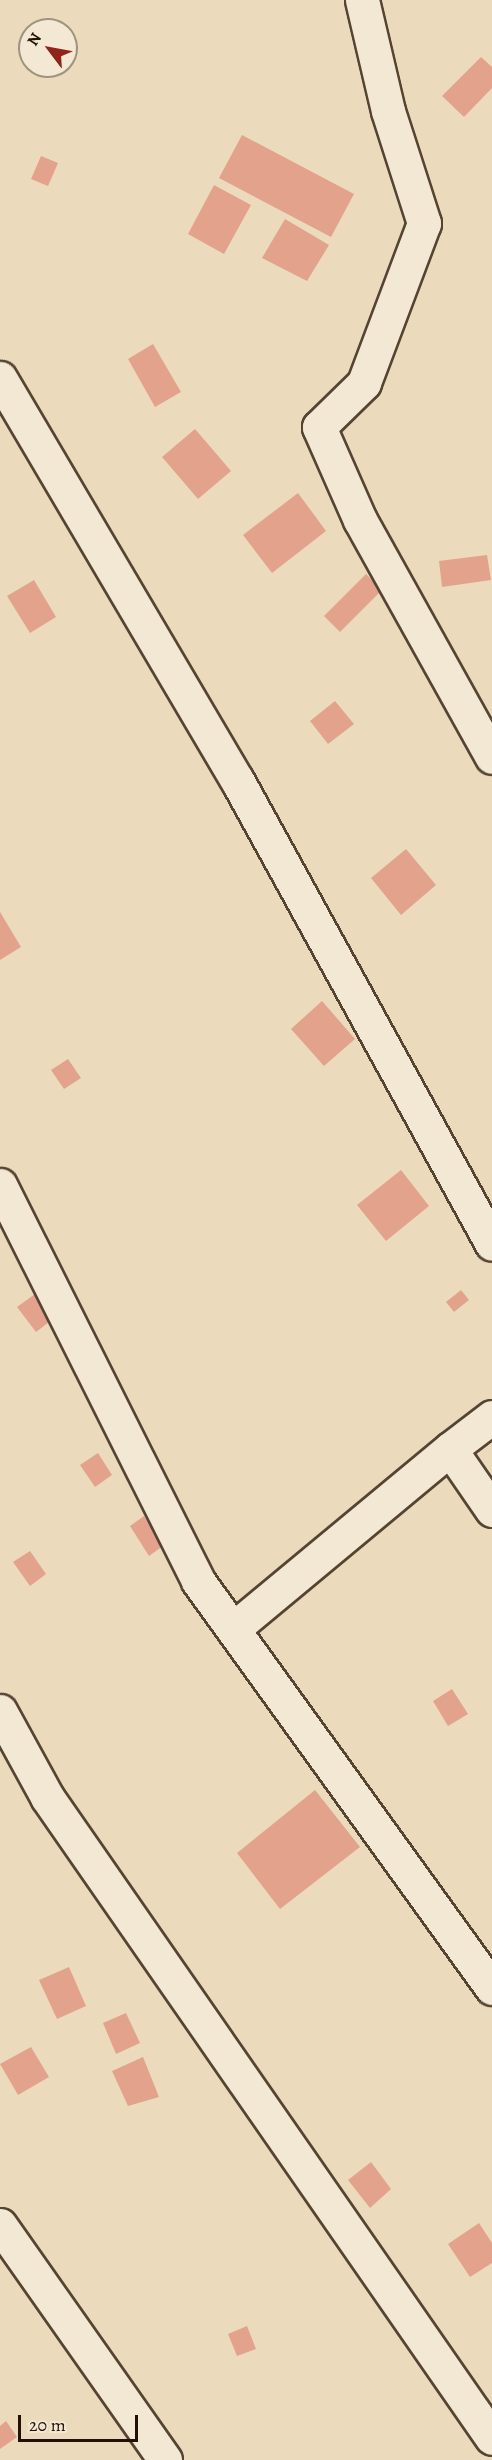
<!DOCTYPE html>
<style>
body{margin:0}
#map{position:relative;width:492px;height:2460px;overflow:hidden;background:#ebdbbc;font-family:Alegreya,serif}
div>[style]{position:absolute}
.building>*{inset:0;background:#e3a28c}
.roads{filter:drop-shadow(2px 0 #564433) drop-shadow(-2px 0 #564433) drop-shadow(0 2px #564433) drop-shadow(0 -2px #564433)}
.minor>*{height:33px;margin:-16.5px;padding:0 16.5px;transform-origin:16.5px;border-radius:16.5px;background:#f2e8d3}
span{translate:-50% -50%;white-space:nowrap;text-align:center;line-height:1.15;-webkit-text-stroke:4.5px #f2e8d3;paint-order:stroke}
.north{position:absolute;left:18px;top:18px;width:60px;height:60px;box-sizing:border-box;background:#f2e8d3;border:2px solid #a09281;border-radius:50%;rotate:302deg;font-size:16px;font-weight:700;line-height:24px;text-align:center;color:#241105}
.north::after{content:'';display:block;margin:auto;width:21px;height:27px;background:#8f2418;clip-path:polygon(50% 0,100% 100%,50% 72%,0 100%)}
.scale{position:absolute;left:18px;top:2415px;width:120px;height:27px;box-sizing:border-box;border:3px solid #241105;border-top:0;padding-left:8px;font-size:18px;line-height:21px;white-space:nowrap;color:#241105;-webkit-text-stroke:4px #f2e8d3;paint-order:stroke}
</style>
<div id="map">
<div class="building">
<div style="clip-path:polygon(481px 57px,492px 67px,492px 88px,464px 117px,442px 96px)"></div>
<div style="clip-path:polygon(242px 135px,354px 194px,331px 237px,219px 178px)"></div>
<div style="clip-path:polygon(41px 156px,58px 163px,48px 186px,31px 179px)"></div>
<div style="clip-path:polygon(214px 185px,251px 205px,224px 254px,188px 234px)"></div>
<div style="clip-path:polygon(285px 219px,329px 245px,307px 281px,262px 258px)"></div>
<div style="clip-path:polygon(153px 344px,181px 392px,155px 407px,128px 359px)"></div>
<div style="clip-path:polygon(195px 429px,231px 471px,198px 499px,162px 457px)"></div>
<div style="clip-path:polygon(298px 493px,326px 531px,272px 573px,243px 535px)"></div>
<div style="clip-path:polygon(487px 555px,491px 580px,442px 587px,439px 561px)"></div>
<div style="clip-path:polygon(366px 574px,382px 590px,340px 632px,324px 616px)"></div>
<div style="clip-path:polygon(34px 580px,56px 617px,30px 633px,7px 596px)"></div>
<div style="clip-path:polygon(335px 701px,354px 724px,328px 744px,310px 721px)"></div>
<div style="clip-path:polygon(406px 849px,436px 885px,401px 915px,371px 878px)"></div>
<div style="clip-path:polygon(0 912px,21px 947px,0 960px)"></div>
<div style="clip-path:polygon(322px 1001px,355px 1039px,324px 1066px,291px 1029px)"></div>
<div style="clip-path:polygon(68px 1059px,81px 1078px,64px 1089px,51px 1070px)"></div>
<div style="clip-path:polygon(401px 1170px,429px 1206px,386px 1241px,357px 1205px)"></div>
<div style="clip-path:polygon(461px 1290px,469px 1300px,454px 1312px,446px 1302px)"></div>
<div style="clip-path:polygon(35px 1294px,53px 1319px,36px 1332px,17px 1307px)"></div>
<div style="clip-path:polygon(98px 1453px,112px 1475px,95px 1487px,80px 1465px)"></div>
<div style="clip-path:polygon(144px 1516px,163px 1546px,149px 1556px,130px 1526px)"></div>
<div style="clip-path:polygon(30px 1551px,46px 1574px,30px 1586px,13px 1562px)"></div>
<div style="clip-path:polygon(452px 1689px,468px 1714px,448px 1726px,433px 1701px)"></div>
<div style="clip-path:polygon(315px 1790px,360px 1847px,280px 1909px,237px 1853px)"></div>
<div style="clip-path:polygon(69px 1967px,86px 2006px,57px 2019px,39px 1980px)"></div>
<div style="clip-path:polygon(126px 2013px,140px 2043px,116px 2054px,103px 2023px)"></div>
<div style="clip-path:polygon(31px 2047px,49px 2077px,18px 2095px,0 2064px)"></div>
<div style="clip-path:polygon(143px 2057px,159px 2097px,128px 2106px,112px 2071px)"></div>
<div style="clip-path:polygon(371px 2162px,391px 2189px,370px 2208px,348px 2180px)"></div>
<div style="clip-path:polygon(479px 2223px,492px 2243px,492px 2263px,470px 2277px,448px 2244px)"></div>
<div style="clip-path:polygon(247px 2326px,256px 2349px,237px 2356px,228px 2334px)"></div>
<div style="clip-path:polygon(6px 2421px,17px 2437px,0 2449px,0 2426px)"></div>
</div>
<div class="roads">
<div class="minor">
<div style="left:362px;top:0;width:114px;rotate:76.8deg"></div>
<div style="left:388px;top:111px;width:118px;rotate:72.2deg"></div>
<div style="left:424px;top:223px;width:171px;rotate:110.6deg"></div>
<div style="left:364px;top:383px;width:63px;rotate:135.6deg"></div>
<div style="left:319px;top:427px;width:102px;rotate:66.2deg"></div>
<div style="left:360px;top:520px;width:271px;rotate:60.9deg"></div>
<div style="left:0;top:378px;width:467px;rotate:59.5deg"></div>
<div style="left:237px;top:780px;width:529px;rotate:61.21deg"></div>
<div style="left:0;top:1185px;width:443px;rotate:63.4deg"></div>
<div style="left:198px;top:1581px;width:502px;rotate:54.16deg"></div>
<div style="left:492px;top:1417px;width:53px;rotate:142.7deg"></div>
<div style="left:450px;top:1449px;width:74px;rotate:55.5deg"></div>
<div style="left:233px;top:1629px;width:282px;rotate:-39.7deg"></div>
<div style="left:0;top:1711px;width:98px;rotate:61.3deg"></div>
<div style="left:47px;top:1797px;width:780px;rotate:55.23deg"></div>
<div style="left:0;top:2225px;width:287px;rotate:54.9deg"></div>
</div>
</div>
<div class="north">N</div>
<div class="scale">20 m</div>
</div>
